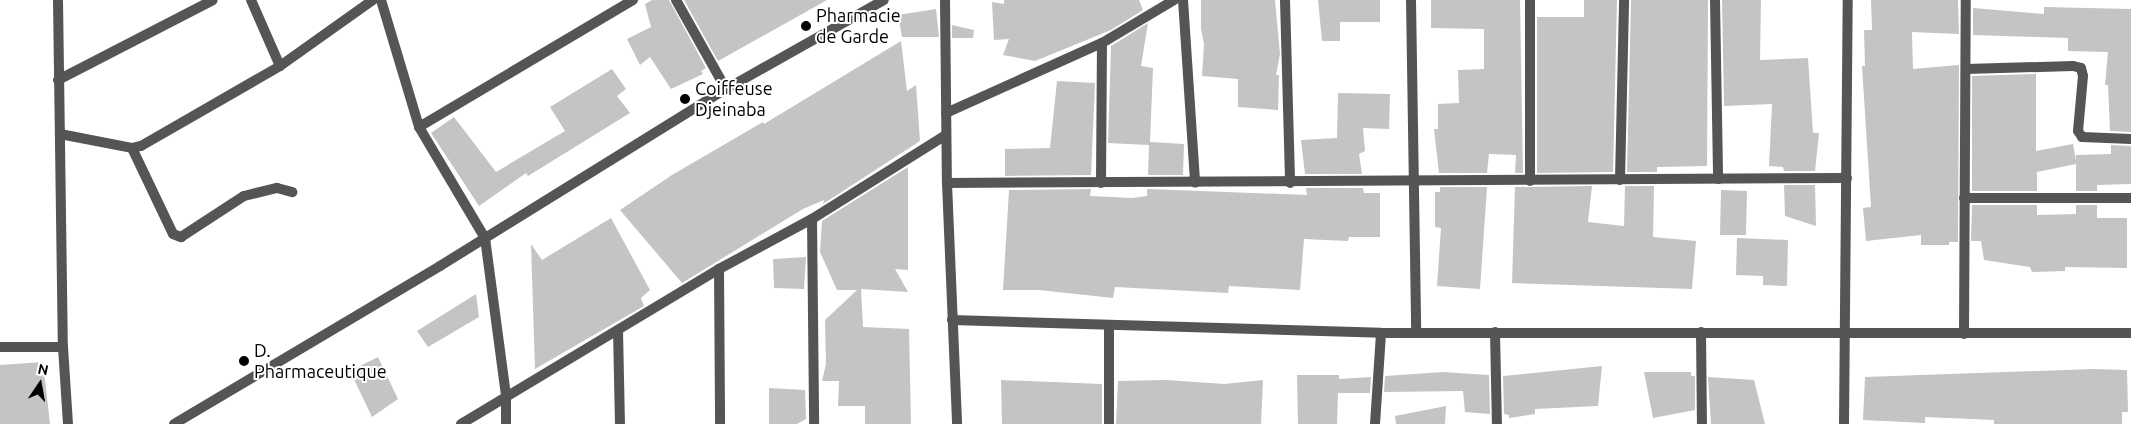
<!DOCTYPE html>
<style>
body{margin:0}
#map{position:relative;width:2131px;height:424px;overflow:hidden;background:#fff;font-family:Ubuntu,sans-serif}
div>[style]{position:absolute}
.building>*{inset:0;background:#c4c4c4}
.minor>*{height:10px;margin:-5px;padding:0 5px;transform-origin:5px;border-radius:5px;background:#555}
.tertiary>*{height:10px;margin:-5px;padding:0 5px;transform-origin:5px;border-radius:5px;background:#555}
.dots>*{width:14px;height:14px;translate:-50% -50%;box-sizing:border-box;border:2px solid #fff;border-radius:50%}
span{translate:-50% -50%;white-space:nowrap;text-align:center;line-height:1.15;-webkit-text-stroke:4px #fff;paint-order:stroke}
.poi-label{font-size:18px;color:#000}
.left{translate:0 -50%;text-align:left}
.north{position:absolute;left:15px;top:359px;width:50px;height:50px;-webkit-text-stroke:4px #fff;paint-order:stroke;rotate:12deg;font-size:14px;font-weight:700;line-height:20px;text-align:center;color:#000}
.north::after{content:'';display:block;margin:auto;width:18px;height:22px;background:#000;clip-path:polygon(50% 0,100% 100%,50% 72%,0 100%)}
</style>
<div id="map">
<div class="building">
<div style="clip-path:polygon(652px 0,669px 0,706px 68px,701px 71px,703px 74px,671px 89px,650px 57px,640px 65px,627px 39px,651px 27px,645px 4px)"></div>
<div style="clip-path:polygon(684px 0,827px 0,718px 61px)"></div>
<div style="clip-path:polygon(1004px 0,1139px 0,1143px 10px,1111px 30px,1035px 61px,1003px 55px,1009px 39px,994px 40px,992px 2px,1004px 4px)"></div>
<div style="clip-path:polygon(1201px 0,1275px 0,1280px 54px,1276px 75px,1279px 75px,1278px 110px,1238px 107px,1238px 79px,1202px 76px,1204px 44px,1201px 29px)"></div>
<div style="clip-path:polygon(1318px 0,1380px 0,1380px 22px,1340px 22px,1340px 41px,1322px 41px)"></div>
<div style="clip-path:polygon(1431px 0,1520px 0,1523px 173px,1515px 173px,1516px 155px,1489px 154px,1487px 173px,1439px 173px,1434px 129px,1438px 129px,1438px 104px,1459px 103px,1458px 70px,1484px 69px,1484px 29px,1431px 28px)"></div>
<div style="clip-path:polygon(1584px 0,1617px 0,1613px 172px,1537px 173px,1537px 17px,1584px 17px)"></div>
<div style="clip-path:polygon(1631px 0,1708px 0,1707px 166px,1657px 167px,1657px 172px,1627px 172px)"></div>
<div style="clip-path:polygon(1722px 0,1761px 0,1760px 60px,1808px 58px,1813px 133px,1819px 133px,1815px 171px,1784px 171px,1783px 167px,1769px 166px,1772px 104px,1724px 106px)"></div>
<div style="clip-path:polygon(1871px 0,1958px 0,1959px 34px,1912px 32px,1913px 69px,1959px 65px,1958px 242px,1949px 242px,1949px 245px,1921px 245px,1921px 235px,1866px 241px,1863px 208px,1871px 207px,1862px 66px,1865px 66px,1864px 30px,1872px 30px)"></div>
<div style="clip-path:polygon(2044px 7px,2131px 9px,2131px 132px,2110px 131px,2108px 85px,2105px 85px,2108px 52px,2068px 51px,2068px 38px,1973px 35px,1973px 8px,2044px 14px)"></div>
<div style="clip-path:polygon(936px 9px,939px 37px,902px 37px,898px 15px)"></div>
<div style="clip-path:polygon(1148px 23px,1141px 66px,1153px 68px,1150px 142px,1184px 144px,1183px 175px,1148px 175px,1149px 145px,1108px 143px,1111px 46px)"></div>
<div style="clip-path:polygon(952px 25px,974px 30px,973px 38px,952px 38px)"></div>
<div style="clip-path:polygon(901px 41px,907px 91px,916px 85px,920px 141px,823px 204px,824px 200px,803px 209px,682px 283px,620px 210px,672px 175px,763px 122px,764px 124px)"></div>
<div style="clip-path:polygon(612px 69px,626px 89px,617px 96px,630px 113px,528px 176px,526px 173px,479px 206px,431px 133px,454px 117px,496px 172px,565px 131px,550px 107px)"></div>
<div style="clip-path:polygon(2036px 74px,2036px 151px,2073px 144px,2076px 161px,2076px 155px,2111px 154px,2111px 145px,2131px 146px,2131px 184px,2097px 185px,2097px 191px,2076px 191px,2076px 164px,2037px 172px,2037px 191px,1972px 191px,1972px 76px)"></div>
<div style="clip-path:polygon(1057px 81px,1095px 83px,1091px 175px,1005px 176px,1005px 149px,1050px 148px)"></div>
<div style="clip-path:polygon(1338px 93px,1390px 94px,1389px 129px,1363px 128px,1365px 151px,1359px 154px,1362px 174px,1305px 174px,1301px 140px,1337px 138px)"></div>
<div style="clip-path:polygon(908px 167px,908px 270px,895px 269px,908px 292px,861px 289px,863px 327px,909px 329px,911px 424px,865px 424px,865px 406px,838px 406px,839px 381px,822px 381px,826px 364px,825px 320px,857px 290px,837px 290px,820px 252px,822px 221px)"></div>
<div style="clip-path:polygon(1784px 185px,1815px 185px,1816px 226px,1785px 216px)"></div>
<div style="clip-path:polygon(1592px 186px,1588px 222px,1624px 226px,1625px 186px,1654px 186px,1653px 237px,1696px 241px,1692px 289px,1512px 283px,1515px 187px)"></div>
<div style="clip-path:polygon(1440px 187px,1487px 187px,1480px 289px,1437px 286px,1441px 228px,1435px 227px,1435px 192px,1440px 192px)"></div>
<div style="clip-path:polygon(1306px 188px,1363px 188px,1364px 193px,1380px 193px,1380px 237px,1349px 237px,1348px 241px,1304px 239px,1300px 290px,1229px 286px,1228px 293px,1115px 287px,1113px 298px,1039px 290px,1003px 290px,1009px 190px,1091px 189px,1090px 196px,1132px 198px,1147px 196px,1147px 189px,1307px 195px)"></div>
<div style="clip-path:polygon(1721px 190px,1747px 191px,1746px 235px,1720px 235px)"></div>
<div style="clip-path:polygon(1972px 205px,2037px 205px,2037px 215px,2076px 214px,2076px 205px,2097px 205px,2097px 218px,2127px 218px,2127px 268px,2065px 267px,2065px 271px,2032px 272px,2030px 267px,1984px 260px,1981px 241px,1971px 241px)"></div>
<div style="clip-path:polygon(611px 218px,650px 290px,641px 298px,644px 306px,535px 369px,531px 244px,542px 260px)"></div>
<div style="clip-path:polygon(1737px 238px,1788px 240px,1787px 286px,1763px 285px,1763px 276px,1736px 275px)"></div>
<div style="clip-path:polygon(806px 257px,804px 289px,774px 288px,773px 259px)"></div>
<div style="clip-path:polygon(476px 294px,479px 317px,428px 347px,417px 331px)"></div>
<div style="clip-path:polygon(378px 357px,398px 399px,372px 417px,350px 371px)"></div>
<div style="clip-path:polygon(43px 362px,50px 424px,0 424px,0 365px)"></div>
<div style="clip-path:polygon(1602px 366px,1598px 406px,1535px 409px,1535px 414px,1509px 418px,1509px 415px,1504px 414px,1503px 376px)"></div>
<div style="clip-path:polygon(2093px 369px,2127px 370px,2128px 412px,2122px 412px,2122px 424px,1994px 424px,1994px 420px,1925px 417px,1925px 423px,1863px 420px,1865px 377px)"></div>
<div style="clip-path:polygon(1443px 372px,1489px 375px,1490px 414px,1465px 412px,1463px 391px,1384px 392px,1385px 376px)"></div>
<div style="clip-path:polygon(1644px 372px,1691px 372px,1691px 376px,1695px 376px,1695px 410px,1653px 418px)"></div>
<div style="clip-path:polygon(1297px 375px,1339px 375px,1339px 379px,1371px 377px,1370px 393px,1338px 393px,1337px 424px,1298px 424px)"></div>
<div style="clip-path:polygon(1708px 377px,1754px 380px,1765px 424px,1711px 424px)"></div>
<div style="clip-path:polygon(1001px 380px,1102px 384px,1102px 424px,1002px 424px)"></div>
<div style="clip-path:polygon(1166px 380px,1224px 384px,1263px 380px,1261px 424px,1116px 424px,1118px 381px)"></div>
<div style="clip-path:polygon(769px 388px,805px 390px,806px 419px,797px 424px,769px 424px)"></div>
<div style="clip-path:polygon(1446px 406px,1445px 424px,1396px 424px,1395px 416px)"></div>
</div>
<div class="minor">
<div style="left:58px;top:0;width:347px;rotate:89.2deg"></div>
<div style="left:63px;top:347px;width:77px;rotate:86.3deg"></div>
<div style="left:381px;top:0;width:133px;rotate:73.3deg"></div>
<div style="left:419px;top:127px;width:129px;rotate:59.3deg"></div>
<div style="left:485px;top:238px;width:159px;rotate:82.4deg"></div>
<div style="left:506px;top:396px;width:28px;rotate:90deg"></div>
<div style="left:676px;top:0;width:102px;rotate:60.7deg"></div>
<div style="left:1183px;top:0;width:183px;rotate:86.2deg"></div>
<div style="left:1285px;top:0;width:183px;rotate:88.4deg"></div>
<div style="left:1411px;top:0;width:332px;rotate:89.1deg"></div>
<div style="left:1530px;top:0;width:181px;rotate:90deg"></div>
<div style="left:1715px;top:0;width:179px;rotate:89deg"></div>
<div style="left:280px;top:66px;width:114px;rotate:-35.4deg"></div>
<div style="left:1966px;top:69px;width:107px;rotate:-1.6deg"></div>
<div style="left:2073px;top:66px;width:8px;rotate:14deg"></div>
<div style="left:2081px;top:68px;width:8px;rotate:76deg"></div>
<div style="left:2083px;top:76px;width:55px;rotate:95.2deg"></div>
<div style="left:2078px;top:131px;width:7px;rotate:56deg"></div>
<div style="left:2082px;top:137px;width:49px;rotate:2.3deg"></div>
<div style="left:58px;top:80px;width:174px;rotate:-27.3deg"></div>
<div style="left:946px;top:113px;width:171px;rotate:-24.2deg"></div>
<div style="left:1102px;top:43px;width:84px;rotate:-30.8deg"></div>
<div style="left:419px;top:127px;width:249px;rotate:-30.7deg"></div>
<div style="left:60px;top:134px;width:73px;rotate:11deg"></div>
<div style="left:132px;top:148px;width:9px;rotate:-13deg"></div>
<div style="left:141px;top:146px;width:160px;rotate:-29.9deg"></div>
<div style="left:280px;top:66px;width:72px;rotate:-113.7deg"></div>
<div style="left:132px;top:148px;width:95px;rotate:64.5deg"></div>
<div style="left:173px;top:234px;width:9px;rotate:21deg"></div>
<div style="left:181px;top:237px;width:75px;rotate:-33.1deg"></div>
<div style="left:244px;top:196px;width:34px;rotate:-14deg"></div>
<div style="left:277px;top:188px;width:16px;rotate:15deg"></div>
<div style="left:1620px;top:180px;width:180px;rotate:-88.7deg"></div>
<div style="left:947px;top:183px;width:900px;rotate:-0.32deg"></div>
<div style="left:1101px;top:183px;width:140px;rotate:-89.6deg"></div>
<div style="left:1964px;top:198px;width:167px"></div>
<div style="left:812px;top:219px;width:205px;rotate:89.4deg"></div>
<div style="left:719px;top:269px;width:155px;rotate:89.6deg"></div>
<div style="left:952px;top:320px;width:429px;rotate:1.7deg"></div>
<div style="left:1381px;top:333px;width:750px"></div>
<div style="left:1109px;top:326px;width:98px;rotate:90deg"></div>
<div style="left:618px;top:330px;width:94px;rotate:88.8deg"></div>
<div style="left:1495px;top:332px;width:92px;rotate:88.8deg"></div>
<div style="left:1701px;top:332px;width:92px;rotate:89.4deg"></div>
<div style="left:1964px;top:334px;width:334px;rotate:-89.7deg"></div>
<div style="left:0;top:347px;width:63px"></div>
<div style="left:461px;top:424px;width:301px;rotate:-31deg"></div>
<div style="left:719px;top:269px;width:106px;rotate:-28.3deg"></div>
<div style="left:812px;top:219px;width:158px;rotate:-32.1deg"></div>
<div style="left:1375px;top:424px;width:91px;rotate:-86.2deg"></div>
<div style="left:1844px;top:424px;width:424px;rotate:-89.5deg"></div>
</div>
<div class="tertiary">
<div style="left:945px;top:0;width:183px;rotate:89.4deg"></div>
<div style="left:947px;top:183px;width:241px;rotate:87.6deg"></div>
<div style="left:174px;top:424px;width:309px;rotate:-30.7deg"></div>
<div style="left:440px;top:266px;width:336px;rotate:-31.8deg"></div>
<div style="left:726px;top:89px;width:181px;rotate:-29.4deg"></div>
</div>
<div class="dots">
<div style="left:806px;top:26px;background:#000"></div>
<div style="left:685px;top:99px;background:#000"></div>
<div style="left:244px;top:361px;background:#000"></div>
</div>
<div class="poi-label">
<span class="left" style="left:816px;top:26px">Pharmacie<br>de Garde</span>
<span class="left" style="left:695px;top:99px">Coiffeuse<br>Djeinaba</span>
<span class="left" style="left:254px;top:361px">D.<br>Pharmaceutique</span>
</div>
<div class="north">N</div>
</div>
